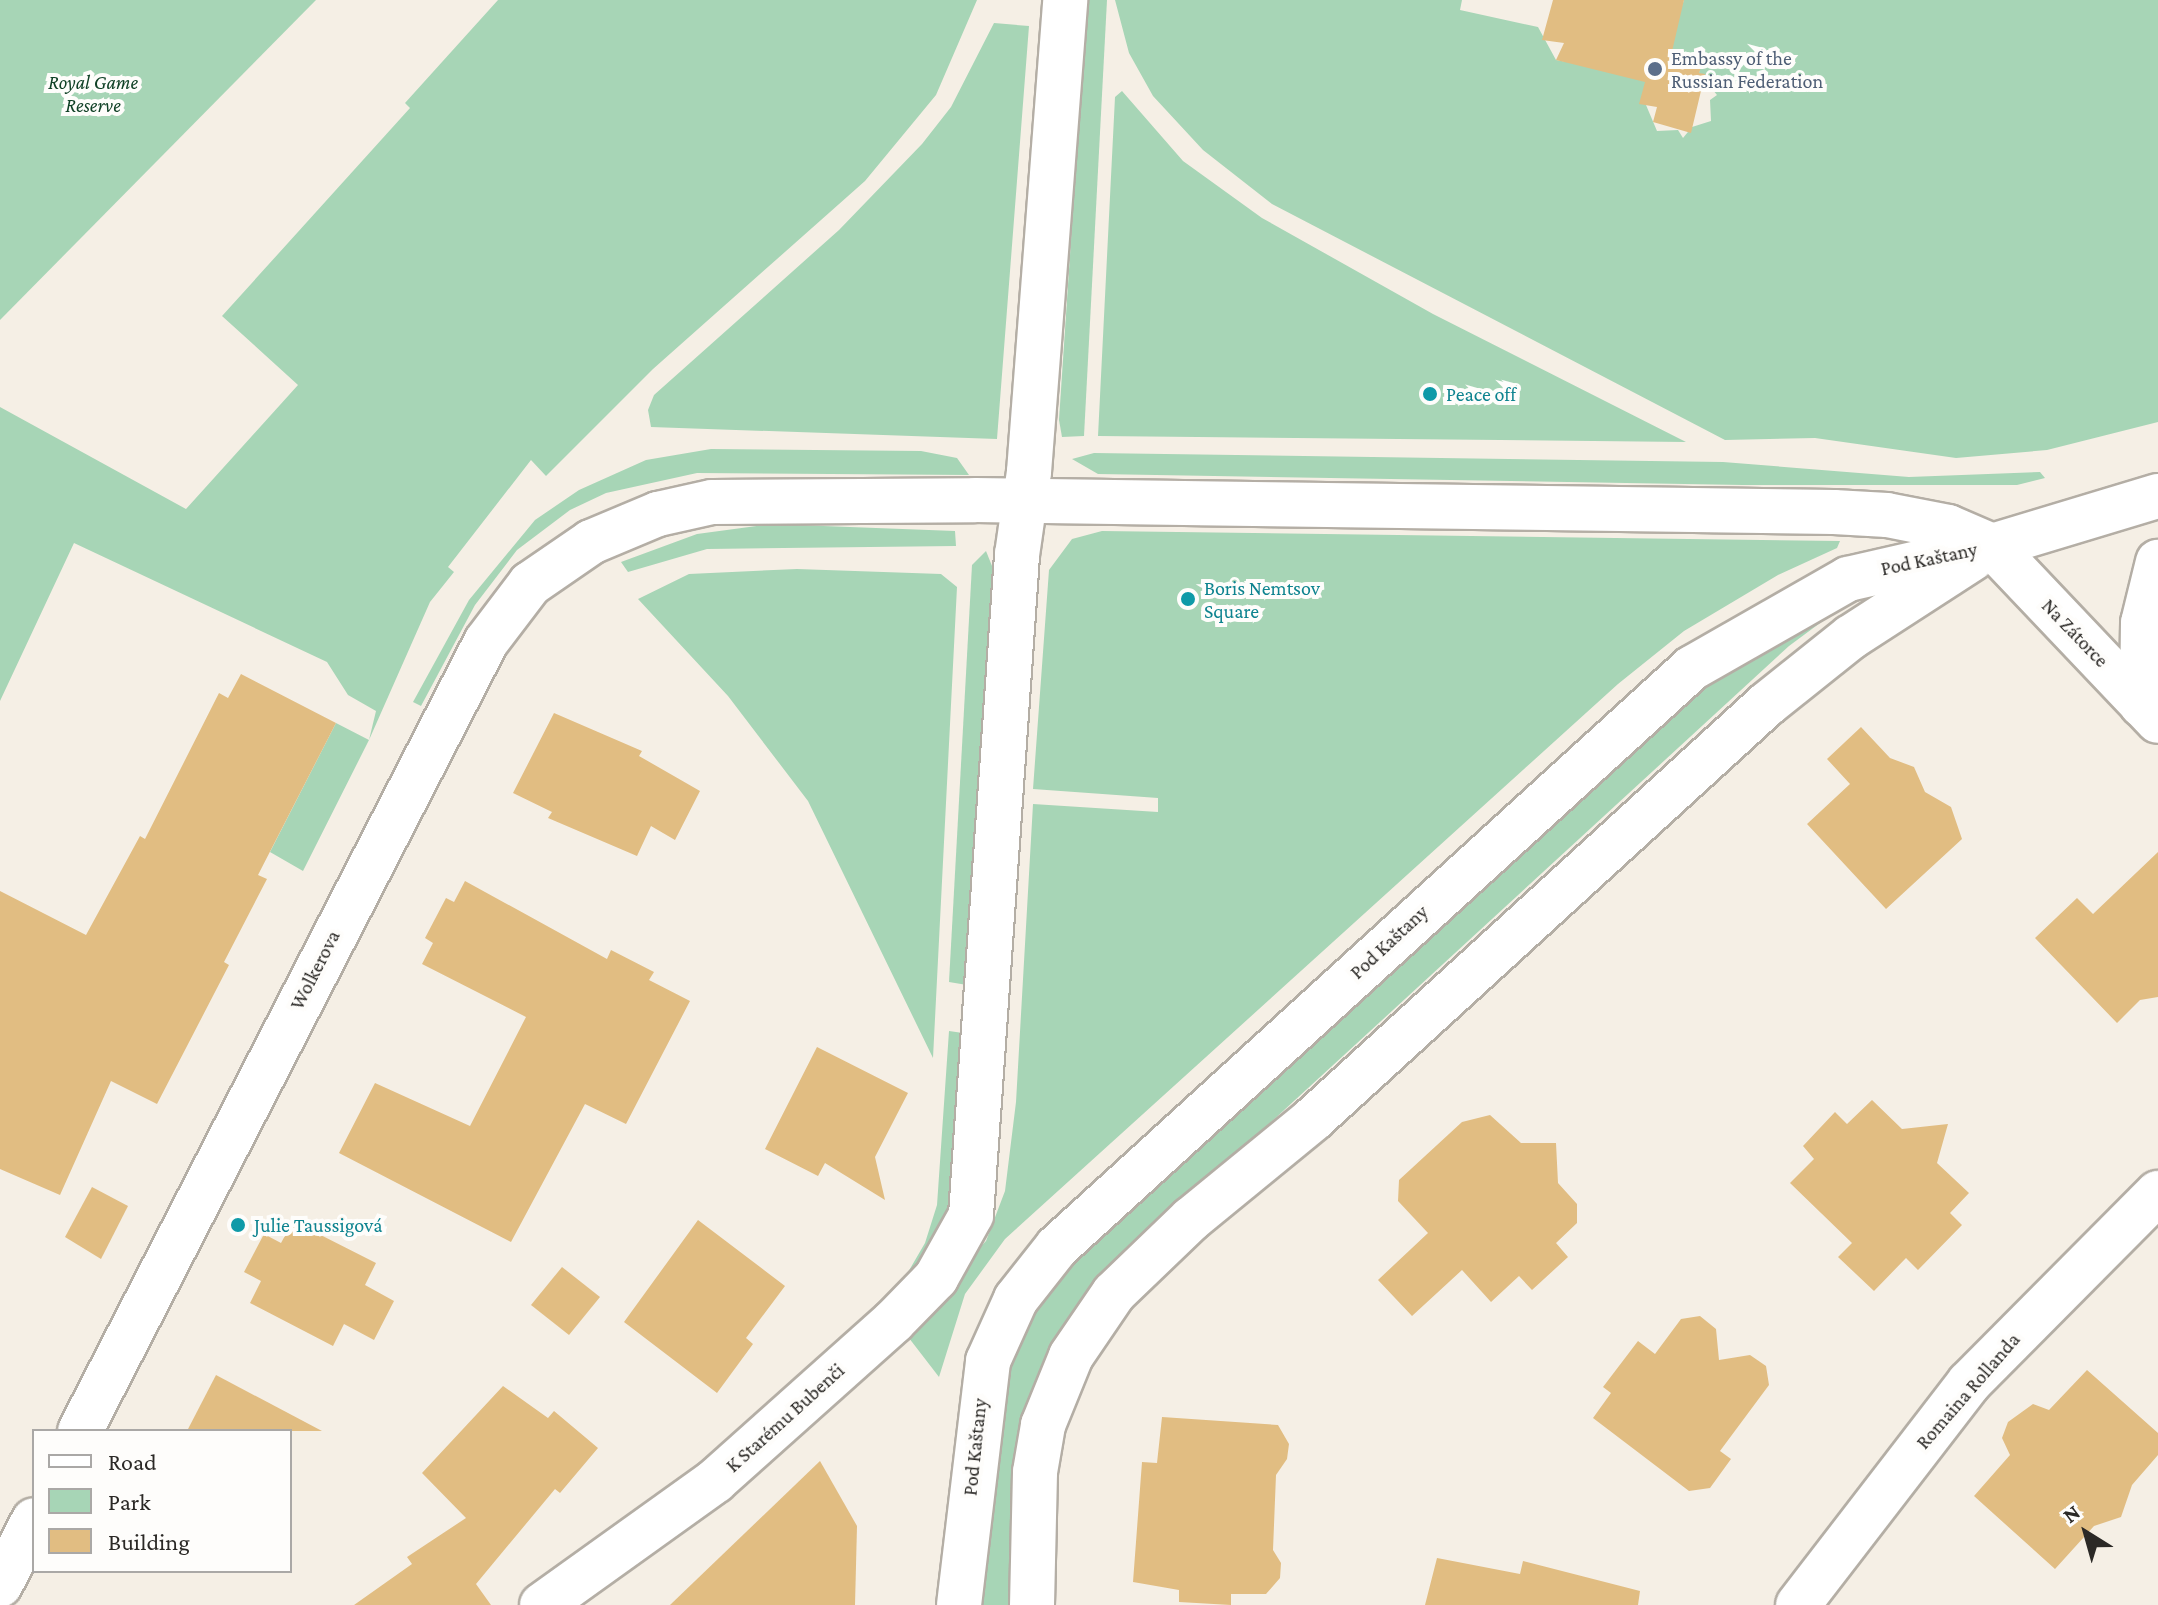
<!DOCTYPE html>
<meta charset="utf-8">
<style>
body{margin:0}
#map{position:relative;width:2158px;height:1605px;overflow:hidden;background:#f5efe5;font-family:"Crimson Pro",serif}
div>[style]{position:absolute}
.green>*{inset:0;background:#a7d5b6}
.building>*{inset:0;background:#e1bd82}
.roads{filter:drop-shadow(2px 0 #b4aea5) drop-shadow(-2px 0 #b4aea5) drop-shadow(0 2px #b4aea5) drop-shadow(0 -2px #b4aea5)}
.street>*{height:44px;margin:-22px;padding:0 22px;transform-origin:22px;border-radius:22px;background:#fff}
.secondary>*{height:44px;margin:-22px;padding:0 22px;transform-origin:22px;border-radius:22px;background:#fff}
.dots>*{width:22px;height:22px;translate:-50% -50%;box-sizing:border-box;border:4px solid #fefdfb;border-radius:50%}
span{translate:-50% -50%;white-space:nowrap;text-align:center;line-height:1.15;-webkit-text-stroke:8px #fefdfb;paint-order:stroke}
.service-label{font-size:20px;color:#4e5e75}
.left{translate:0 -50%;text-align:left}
.park-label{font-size:20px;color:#104126;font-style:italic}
.culture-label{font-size:20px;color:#0d838f}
.street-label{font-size:20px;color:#2b2926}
.legend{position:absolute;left:32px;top:1429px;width:260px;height:144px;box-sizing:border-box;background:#fefdfb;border:2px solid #aaa8a6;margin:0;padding:10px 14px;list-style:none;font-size:24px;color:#2b2926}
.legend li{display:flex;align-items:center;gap:16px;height:40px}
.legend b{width:40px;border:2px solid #aaa8a6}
.north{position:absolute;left:2046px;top:1493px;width:80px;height:80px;-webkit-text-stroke:6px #fefdfb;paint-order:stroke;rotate:323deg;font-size:22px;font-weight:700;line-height:32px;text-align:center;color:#2b2926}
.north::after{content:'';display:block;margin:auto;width:28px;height:36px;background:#2b2926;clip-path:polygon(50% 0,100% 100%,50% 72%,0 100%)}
</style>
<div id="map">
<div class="green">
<div style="clip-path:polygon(0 0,316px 0,0 320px)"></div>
<div style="clip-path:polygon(498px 0,977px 0,936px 95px,865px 181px,653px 369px,546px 476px,531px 460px,448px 567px,454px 572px,430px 602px,369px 740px,303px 871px,270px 852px,336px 723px,369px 740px,376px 711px,348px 695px,327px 662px,74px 543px,0 701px,0 407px,186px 509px,298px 385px,222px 316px,410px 108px,405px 103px)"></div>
<div style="clip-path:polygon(1087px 0,1107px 0,1084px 436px,1062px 437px,1059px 420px)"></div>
<div style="clip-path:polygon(1115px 0,1462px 0,1460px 10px,1538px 27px,1556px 60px,1647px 76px,1646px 105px,1657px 131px,1678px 130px,1683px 138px,1692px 127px,1711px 121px,1710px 100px,1717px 95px,1699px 73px,1700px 67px,1678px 67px,1674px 60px,1672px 65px,1662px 64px,1684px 0,2158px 0,2158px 422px,2047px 450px,1956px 458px,1815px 438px,1725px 440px,1272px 204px,1203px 150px,1153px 96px,1129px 53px)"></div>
<div style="clip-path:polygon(994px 23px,1029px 26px,997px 439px,651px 427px,648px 410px,654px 395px,839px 230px,922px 144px,951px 107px)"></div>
<div style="clip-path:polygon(1122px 91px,1183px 161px,1262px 218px,1433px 314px,1686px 442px,1098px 436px,1115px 97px)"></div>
<div style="clip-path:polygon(711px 449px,921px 451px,957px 458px,969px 475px,697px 473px,606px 493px,570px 510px,517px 550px,475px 605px,421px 706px,413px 702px,469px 600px,535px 520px,579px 490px,646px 460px)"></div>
<div style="clip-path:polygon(1094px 453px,1723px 462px,1909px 477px,2040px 472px,2045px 478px,2017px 485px,1743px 485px,1098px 474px,1072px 459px)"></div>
<div style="clip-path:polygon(771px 524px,955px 531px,956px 546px,707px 549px,628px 572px,621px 562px,697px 534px)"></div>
<div style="clip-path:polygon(1102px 531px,1840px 541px,1837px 548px,1778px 575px,1684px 631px,1618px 684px,1005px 1239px,965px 1294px,939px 1377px,902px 1329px,986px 1241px,1005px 1191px,1016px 1102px,1033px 804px,1158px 812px,1158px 798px,1033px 789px,1049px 570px,1072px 539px)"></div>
<div style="clip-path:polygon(986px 551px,996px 576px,973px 986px,949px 982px,972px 565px)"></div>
<div style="clip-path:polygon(797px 569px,941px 574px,957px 587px,933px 1058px,808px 801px,728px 696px,638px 599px,689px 574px)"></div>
<div style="clip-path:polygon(1843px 606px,1789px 646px,1145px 1238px,1084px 1302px,1014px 1605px,979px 1605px,996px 1410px,1022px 1326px,1051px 1276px,1727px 663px)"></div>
<div style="clip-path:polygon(949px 1031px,970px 1034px,949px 1232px,900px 1286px,925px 1243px,937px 1205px)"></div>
</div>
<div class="building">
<div style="clip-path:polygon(1553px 0,1684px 0,1670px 60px,1701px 67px,1699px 73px,1705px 74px,1691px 133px,1653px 122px,1657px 107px,1639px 104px,1645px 82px,1556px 60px,1564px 43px,1542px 40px)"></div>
<div style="clip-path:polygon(241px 674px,336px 723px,258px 875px,267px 879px,224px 962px,229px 965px,157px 1104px,111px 1081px,60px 1195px,0 1169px,0 891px,86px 935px,140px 836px,145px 839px,219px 693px,228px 698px)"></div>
<div style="clip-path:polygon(554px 713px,642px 751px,639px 756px,700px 791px,675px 840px,651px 826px,637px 856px,548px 818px,552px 812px,513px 793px)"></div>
<div style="clip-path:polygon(1861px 727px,1890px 758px,1914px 767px,1925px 792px,1951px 807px,1962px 839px,1886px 909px,1807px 824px,1850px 784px,1827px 759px)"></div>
<div style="clip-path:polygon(2158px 852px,2158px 997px,2140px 1000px,2117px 1023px,2035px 938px,2077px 898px,2093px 914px)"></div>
<div style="clip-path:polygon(465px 881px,607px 959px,611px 950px,654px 972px,649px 980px,690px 1001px,626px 1124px,585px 1104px,511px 1242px,339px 1153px,375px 1083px,470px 1126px,526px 1017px,422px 964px,433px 943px,425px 938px,446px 898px,454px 902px)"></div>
<div style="clip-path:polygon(817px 1047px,908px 1093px,875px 1157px,885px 1200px,825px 1163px,818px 1176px,765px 1149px)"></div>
<div style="clip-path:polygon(1872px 1100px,1902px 1129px,1948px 1124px,1937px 1163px,1969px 1193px,1950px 1213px,1962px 1225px,1918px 1270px,1906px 1258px,1874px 1291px,1838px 1257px,1852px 1243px,1790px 1183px,1814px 1159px,1803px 1146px,1835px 1112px,1847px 1124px)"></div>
<div style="clip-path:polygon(1490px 1115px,1521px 1143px,1556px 1143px,1558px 1183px,1577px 1204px,1577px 1223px,1556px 1243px,1568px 1257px,1532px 1290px,1519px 1276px,1491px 1302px,1462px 1270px,1412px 1316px,1378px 1280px,1428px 1233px,1398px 1201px,1399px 1180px,1462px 1122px)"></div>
<div style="clip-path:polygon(92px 1187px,128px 1206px,101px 1259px,65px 1237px)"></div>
<div style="clip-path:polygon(698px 1220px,785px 1286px,746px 1338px,753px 1344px,717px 1393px,624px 1322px)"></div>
<div style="clip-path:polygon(293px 1221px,376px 1263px,365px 1285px,394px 1301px,374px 1340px,344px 1324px,333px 1346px,250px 1303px,261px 1281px,244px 1272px,264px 1234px,281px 1243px)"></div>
<div style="clip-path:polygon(562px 1267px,600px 1297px,569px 1335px,531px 1305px)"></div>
<div style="clip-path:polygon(1700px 1316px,1716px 1329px,1719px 1360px,1750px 1355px,1766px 1366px,1769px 1385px,1720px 1451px,1731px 1459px,1710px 1488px,1689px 1491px,1593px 1418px,1611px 1393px,1603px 1387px,1638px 1341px,1655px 1354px,1681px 1319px)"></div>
<div style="clip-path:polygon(2087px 1370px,2158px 1433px,2158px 1455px,2132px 1485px,2121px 1517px,2094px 1526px,2055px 1569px,1974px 1496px,2010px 1455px,2002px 1438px,2008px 1422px,2033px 1404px,2049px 1410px)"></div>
<div style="clip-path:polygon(216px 1375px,322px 1431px,187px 1431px)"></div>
<div style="clip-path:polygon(503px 1386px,548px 1418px,554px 1411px,598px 1448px,560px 1493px,555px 1489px,476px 1584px,491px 1605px,354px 1605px,412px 1564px,407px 1557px,466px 1518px,422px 1473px)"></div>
<div style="clip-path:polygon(1162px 1417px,1278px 1425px,1289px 1444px,1287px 1459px,1276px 1475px,1273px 1550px,1281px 1563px,1280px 1578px,1266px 1594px,1231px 1594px,1231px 1605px,1179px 1602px,1179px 1590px,1133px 1582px,1142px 1462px,1157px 1463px)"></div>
<div style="clip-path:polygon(820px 1461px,857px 1526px,855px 1605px,670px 1605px)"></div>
<div style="clip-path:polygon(1437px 1558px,1520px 1574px,1523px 1561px,1640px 1591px,1638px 1605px,1425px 1605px)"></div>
</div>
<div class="roads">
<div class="street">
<div style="left:1992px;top:546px;width:241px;rotate:46.5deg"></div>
<div style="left:542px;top:1605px;width:213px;rotate:-35.6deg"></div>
<div style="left:715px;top:1481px;width:239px;rotate:-41.8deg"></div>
<div style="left:893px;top:1322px;width:62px;rotate:-45.7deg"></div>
<div style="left:936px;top:1278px;width:72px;rotate:-60.9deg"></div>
<div style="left:971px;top:1215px;width:662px;rotate:-86.01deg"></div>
<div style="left:1017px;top:555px;width:84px;rotate:-81.8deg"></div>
<div style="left:1029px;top:472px;width:473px;rotate:-85.6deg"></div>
<div style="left:1798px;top:1605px;width:280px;rotate:-52.4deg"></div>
<div style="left:1969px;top:1383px;width:268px;rotate:-45.2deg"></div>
</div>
<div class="secondary">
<div style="left:2142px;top:705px;width:82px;rotate:-89.3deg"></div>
<div style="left:2143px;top:623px;width:63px;rotate:-76.2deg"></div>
<div style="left:80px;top:1431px;width:887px;rotate:-62.77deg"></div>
<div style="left:486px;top:642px;width:73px;rotate:-52.8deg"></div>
<div style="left:530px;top:584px;width:74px;rotate:-34.5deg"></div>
<div style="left:591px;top:542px;width:73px;rotate:-22.7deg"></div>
<div style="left:658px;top:514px;width:55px;rotate:-12.5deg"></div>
<div style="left:712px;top:502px;width:263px;rotate:-0.4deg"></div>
<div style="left:975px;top:500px;width:859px;rotate:0.8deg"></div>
<div style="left:1834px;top:512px;width:53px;rotate:3.2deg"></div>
<div style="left:1887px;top:515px;width:62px;rotate:11.1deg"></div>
<div style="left:1948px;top:527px;width:48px;rotate:23.4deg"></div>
<div style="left:0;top:1585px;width:73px;rotate:-62.4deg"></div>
<div style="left:959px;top:1605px;width:246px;rotate:-83.2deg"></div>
<div style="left:988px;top:1361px;width:68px;rotate:-65.7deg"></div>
<div style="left:1016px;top:1299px;width:66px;rotate:-51.7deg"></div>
<div style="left:1057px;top:1247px;width:859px;rotate:-42.36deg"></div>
<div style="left:1692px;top:668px;width:180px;rotate:-29.7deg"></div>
<div style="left:1848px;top:579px;width:148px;rotate:-12.9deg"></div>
<div style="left:1992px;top:546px;width:173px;rotate:-16.8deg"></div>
<div style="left:1032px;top:1605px;width:133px;rotate:-88.7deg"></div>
<div style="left:1035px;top:1472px;width:48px;rotate:-80.3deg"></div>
<div style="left:1043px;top:1425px;width:74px;rotate:-67.9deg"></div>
<div style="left:1071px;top:1356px;width:76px;rotate:-55.7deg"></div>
<div style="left:1114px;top:1293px;width:107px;rotate:-43.9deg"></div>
<div style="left:1191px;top:1219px;width:158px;rotate:-39.3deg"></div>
<div style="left:1313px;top:1119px;width:615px;rotate:-42.43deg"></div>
<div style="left:1767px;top:704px;width:107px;rotate:-38.6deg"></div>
<div style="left:1851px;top:637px;width:145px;rotate:-32.9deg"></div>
</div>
</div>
<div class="dots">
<div style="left:1655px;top:69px;background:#5c6f8a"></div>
<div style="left:1430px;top:394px;background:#0f9aa8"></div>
<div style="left:1188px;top:599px;background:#0f9aa8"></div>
<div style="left:238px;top:1225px;background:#0f9aa8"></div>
</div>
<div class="service-label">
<span class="left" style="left:1671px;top:70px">Embassy of the<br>Russian Federation</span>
</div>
<div class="park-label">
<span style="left:93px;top:94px">Royal Game<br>Reserve</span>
</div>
<div class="culture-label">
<span class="left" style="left:1446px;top:394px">Peace off</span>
<span class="left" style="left:1204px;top:600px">Boris Nemtsov<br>Square</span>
<span class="left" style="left:254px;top:1225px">Julie Taussigová</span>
</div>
<div class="street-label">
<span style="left:1929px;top:559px;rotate:-12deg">Pod Kaštany</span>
<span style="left:2075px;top:633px;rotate:46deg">Na Zátorce</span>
<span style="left:1389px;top:942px;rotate:-43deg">Pod Kaštany</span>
<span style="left:315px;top:970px;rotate:-63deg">Wolkerova</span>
<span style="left:1968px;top:1391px;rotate:-49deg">Romaina Rollanda</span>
<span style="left:785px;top:1418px;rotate:-42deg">K Starému Bubenči</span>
<span style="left:975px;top:1447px;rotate:-84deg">Pod Kaštany</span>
</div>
<ul class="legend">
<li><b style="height:10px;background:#fff"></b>Road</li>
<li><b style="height:22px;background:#a7d5b6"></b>Park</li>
<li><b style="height:22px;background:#e1bd82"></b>Building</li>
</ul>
<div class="north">N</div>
</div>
